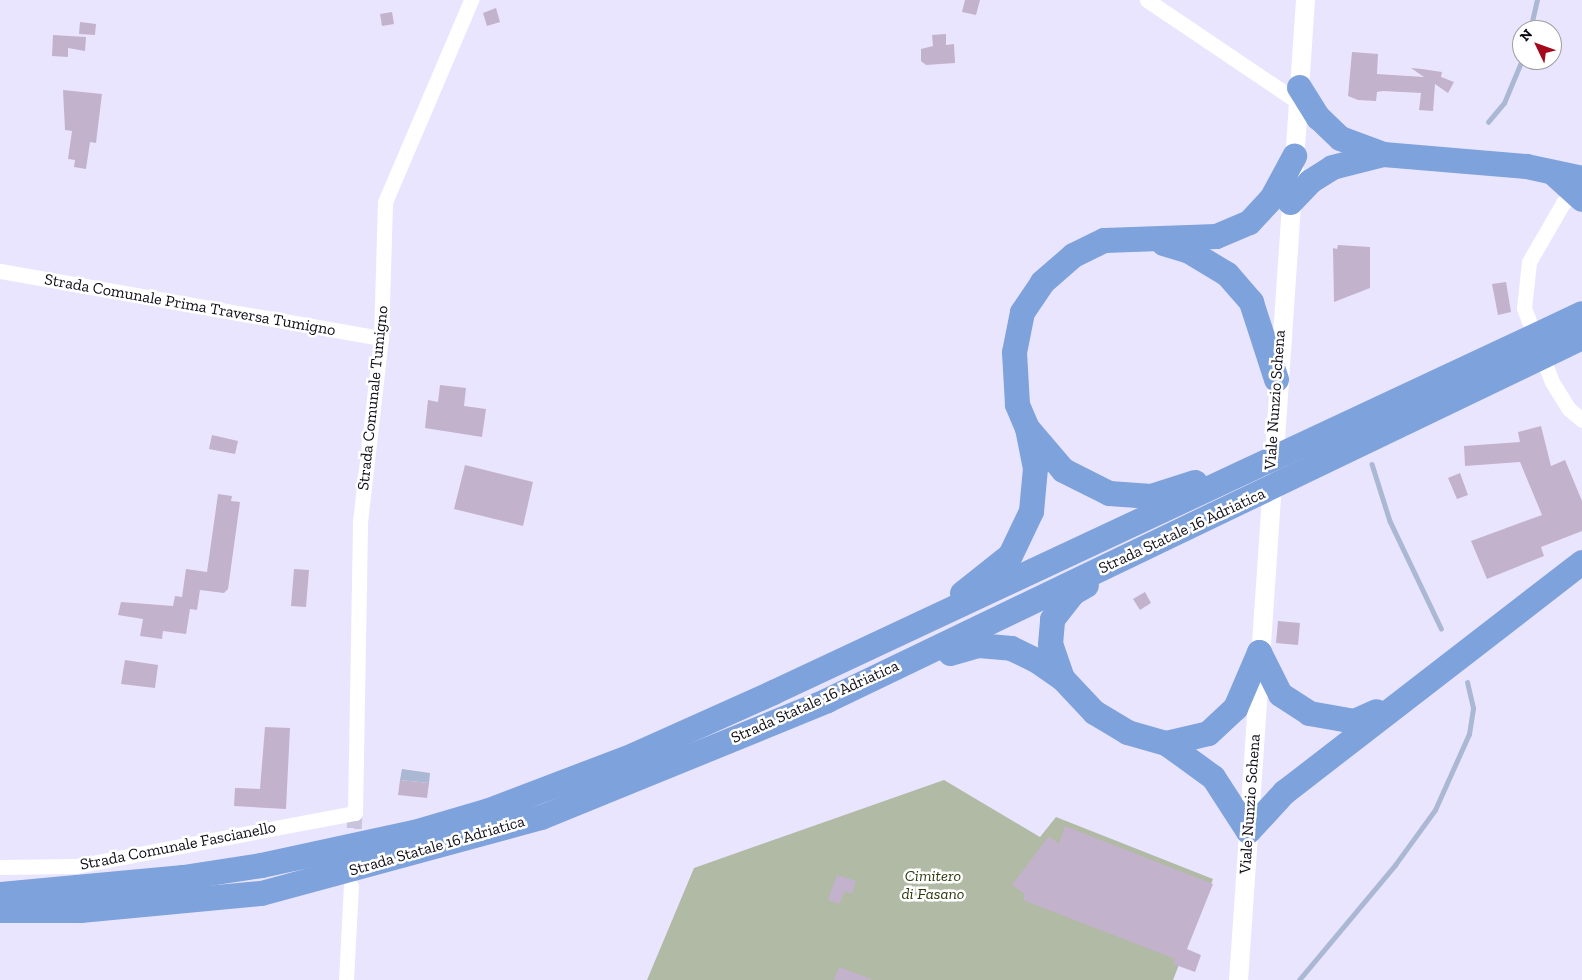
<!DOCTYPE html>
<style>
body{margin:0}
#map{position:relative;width:1582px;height:980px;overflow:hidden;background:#eae5ff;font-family:"Zilla Slab",serif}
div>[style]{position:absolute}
.green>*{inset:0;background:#b1baa5}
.water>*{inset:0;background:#abb8d3}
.stream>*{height:4.5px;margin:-2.25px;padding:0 2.25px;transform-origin:2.25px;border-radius:2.25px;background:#abb8d3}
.building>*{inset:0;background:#c3b2cc}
.minor-tunnel>*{height:15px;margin-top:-7.5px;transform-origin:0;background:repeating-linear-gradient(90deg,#c9c4dc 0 15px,transparent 0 23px)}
.minor>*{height:15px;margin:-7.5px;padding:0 7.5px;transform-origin:7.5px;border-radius:7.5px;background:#fff}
.tertiary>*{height:19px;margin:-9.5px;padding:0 9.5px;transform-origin:9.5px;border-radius:9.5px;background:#fff}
.trunk>*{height:25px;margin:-12.5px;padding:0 12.5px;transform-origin:12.5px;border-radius:12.5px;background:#7ea2dc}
span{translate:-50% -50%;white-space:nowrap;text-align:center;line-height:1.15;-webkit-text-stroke:5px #fff;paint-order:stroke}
.street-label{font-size:16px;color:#0d0b14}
.park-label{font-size:16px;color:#2a3a0c;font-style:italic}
.north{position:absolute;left:1512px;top:20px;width:50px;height:50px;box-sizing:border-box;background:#fff;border:1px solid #9e9da1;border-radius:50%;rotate:312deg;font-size:14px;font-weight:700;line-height:20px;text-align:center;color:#0d0b14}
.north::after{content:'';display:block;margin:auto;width:18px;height:22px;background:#a3081c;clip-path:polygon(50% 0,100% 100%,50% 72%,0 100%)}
</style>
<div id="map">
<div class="green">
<div style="clip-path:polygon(944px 780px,1040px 837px,1056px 817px,1213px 879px,1173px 980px,647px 980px,694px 868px)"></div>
</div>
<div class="water">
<div style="clip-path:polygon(402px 769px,430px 773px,429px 783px,400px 780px)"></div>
</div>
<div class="stream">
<div style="left:1530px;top:30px;width:31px;rotate:-77deg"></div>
<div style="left:1488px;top:122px;width:25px;rotate:-50deg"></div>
<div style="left:1504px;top:103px;width:47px;rotate:-67.3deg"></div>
<div style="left:1372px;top:464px;width:60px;rotate:72.5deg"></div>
<div style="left:1390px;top:521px;width:119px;rotate:64.5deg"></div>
<div style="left:1299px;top:980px;width:150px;rotate:-50.1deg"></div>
<div style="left:1395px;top:865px;width:68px;rotate:-54deg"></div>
<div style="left:1435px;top:810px;width:83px;rotate:-65.9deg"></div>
<div style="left:1469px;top:734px;width:26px;rotate:-81deg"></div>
<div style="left:1473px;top:708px;width:26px;rotate:-103deg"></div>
</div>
<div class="building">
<div style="clip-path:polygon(965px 0,980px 0,976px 15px,962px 12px)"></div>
<div style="clip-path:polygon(496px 8px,500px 22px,487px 26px,483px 13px)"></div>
<div style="clip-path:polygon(392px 12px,394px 24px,382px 26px,380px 14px)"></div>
<div style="clip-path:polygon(80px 22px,96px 24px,95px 35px,79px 34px)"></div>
<div style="clip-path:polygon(946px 34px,946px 45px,954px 44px,955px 63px,926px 65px,921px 61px,921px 49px,933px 46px,932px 35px)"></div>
<div style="clip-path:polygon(53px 35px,86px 37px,85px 51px,68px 48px,68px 57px,52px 56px)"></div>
<div style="clip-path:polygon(1352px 52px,1378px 54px,1377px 74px,1424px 77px,1411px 68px,1422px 69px,1442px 72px,1441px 77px,1454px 82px,1448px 93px,1435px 84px,1433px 111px,1419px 110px,1421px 93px,1383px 91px,1377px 92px,1376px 101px,1358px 100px,1348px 96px)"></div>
<div style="clip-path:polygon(63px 90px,102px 94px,96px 143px,90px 142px,86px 169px,74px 167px,75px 160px,68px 159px,72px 131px,65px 130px)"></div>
<div style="clip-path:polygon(1338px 245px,1370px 247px,1370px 288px,1334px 302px,1333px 248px,1337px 249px)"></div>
<div style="clip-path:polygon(1506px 282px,1511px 312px,1498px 315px,1492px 284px)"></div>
<div style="clip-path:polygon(440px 385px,466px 388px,464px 406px,486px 409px,482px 437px,425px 428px,428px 400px,438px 402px)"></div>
<div style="clip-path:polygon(1541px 426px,1551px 466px,1565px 460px,1582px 501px,1582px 531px,1541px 547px,1544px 556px,1487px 579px,1471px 541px,1542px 515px,1520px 462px,1465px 466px,1464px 446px,1520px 442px,1518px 432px)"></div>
<div style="clip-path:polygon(212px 435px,238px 441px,235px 454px,209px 449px)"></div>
<div style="clip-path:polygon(465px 465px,533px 482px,523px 526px,454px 509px)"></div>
<div style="clip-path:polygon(1460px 473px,1468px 495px,1457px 499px,1448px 478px)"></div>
<div style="clip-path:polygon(218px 494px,232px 496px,231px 501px,240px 502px,228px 589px,224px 593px,200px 590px,197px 610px,190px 609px,186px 634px,163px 631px,162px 639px,140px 636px,143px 619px,118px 615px,121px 602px,173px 606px,175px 596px,182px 597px,186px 569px,207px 572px)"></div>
<div style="clip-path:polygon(294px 569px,309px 570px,306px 607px,291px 606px)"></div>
<div style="clip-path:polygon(1145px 592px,1151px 603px,1140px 610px,1133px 599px)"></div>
<div style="clip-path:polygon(1278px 621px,1300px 623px,1298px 645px,1276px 643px)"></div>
<div style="clip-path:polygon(125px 660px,158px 665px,155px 688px,121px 684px)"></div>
<div style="clip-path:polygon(265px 727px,290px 728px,286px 809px,234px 806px,235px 788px,260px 789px)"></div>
<div style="clip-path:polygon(400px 780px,429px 783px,427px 798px,398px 795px)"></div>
<div style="clip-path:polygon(1065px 826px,1213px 884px,1187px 949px,1201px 955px,1195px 972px,1173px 964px,1175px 959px,1160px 953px,1023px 900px,1025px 894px,1012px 885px,1049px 836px,1059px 844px)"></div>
<div style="clip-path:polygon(837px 875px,856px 881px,852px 894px,845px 891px,839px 904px,828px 900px)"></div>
<div style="clip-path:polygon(839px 967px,871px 979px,871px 980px,834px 980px)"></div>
</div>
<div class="minor-tunnel">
<div style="left:353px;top:851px;width:38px;rotate:-87deg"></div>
</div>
<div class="minor">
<div style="left:1147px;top:0;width:182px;rotate:34deg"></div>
<div style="left:1582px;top:189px;width:24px;rotate:144deg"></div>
<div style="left:1563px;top:203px;width:68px;rotate:120deg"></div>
<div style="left:1529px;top:262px;width:46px;rotate:96.2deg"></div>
<div style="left:1524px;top:308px;width:79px;rotate:69.3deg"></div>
<div style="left:1552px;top:382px;width:32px;rotate:58deg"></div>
<div style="left:1569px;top:409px;width:17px;rotate:40deg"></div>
<div style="left:0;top:271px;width:387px;rotate:10deg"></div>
<div style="left:0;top:867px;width:76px;rotate:-0.8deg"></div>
<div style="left:76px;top:866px;width:284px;rotate:-10.8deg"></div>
<div style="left:355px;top:813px;width:291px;rotate:-89deg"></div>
<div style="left:360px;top:522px;width:185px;rotate:-83.5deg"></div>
<div style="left:381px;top:338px;width:136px;rotate:-88.3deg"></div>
<div style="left:385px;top:202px;width:220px;rotate:-66.9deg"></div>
<div style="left:346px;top:980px;width:94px;rotate:-87deg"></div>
</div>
<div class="tertiary">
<div style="left:1238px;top:980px;width:982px;rotate:-86.09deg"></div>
</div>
<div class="trunk">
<div style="left:1299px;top:87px;width:36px;rotate:58deg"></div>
<div style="left:1318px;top:117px;width:30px;rotate:44deg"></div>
<div style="left:1340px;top:138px;width:46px;rotate:20.4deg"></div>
<div style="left:1383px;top:154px;width:144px;rotate:4.8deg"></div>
<div style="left:1526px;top:166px;width:57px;rotate:12.1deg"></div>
<div style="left:1553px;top:173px;width:39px;rotate:42deg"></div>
<div style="left:1290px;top:202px;width:29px;rotate:-46deg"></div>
<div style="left:1310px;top:181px;width:26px;rotate:-32deg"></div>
<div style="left:1332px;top:167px;width:53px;rotate:-14.3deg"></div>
<div style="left:1163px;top:243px;width:27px;rotate:17deg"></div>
<div style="left:1189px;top:251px;width:44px;rotate:31.2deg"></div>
<div style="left:1227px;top:274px;width:37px;rotate:49deg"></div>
<div style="left:1251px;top:302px;width:81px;rotate:72deg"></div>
<div style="left:1029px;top:430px;width:52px;rotate:49.6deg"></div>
<div style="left:1063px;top:470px;width:51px;rotate:26.6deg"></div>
<div style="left:1109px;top:493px;width:42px;rotate:4.1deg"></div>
<div style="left:1151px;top:496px;width:46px;rotate:-17.7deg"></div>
<div style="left:962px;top:593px;width:61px;rotate:-38.4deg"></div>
<div style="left:1010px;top:555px;width:49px;rotate:-64.5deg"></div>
<div style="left:1031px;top:511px;width:43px;rotate:-84.7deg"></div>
<div style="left:1035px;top:468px;width:41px;rotate:-101.3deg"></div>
<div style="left:1027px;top:428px;width:26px;rotate:-113deg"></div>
<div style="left:1017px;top:404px;width:52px;rotate:-93.3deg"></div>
<div style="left:1014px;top:352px;width:41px;rotate:-78.7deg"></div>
<div style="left:1022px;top:312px;width:36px;rotate:-56deg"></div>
<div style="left:1042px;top:282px;width:41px;rotate:-41.1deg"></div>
<div style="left:1073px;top:255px;width:34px;rotate:-26deg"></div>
<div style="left:1104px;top:240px;width:112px;rotate:-2deg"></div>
<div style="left:1216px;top:236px;width:36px;rotate:-23deg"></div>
<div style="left:1249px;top:222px;width:34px;rotate:-47deg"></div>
<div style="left:1272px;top:197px;width:47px;rotate:-61.8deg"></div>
<div style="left:1259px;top:652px;width:47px;rotate:63.4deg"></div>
<div style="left:1280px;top:694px;width:35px;rotate:33deg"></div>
<div style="left:1309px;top:713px;width:46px;rotate:10.1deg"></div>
<div style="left:1354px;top:721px;width:24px;rotate:-24deg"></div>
<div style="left:950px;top:653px;width:29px;rotate:-16deg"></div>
<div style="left:978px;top:645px;width:33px;rotate:5deg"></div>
<div style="left:1011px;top:648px;width:28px;rotate:26deg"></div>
<div style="left:1036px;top:660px;width:32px;rotate:35deg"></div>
<div style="left:1062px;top:678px;width:47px;rotate:46.7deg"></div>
<div style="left:1094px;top:712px;width:39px;rotate:31deg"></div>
<div style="left:1127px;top:732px;width:41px;rotate:15.8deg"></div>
<div style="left:1166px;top:743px;width:58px;rotate:35.9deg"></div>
<div style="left:1213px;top:777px;width:64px;rotate:57.1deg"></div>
<div style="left:1248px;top:831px;width:53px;rotate:-47.3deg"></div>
<div style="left:1284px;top:792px;width:376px;rotate:-37.7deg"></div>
<div style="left:1062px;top:678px;width:36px;rotate:-109deg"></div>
<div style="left:1050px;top:644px;width:25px;rotate:-85deg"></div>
<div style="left:1052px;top:619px;width:33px;rotate:-52deg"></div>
<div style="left:1072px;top:593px;width:16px;rotate:-30deg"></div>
<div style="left:1166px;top:743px;width:43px;rotate:-13.4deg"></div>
<div style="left:1208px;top:733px;width:37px;rotate:-43deg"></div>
<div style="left:1235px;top:708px;width:61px;rotate:-66.8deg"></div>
<div style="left:0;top:894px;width:184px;rotate:-5.3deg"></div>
<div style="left:183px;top:877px;width:79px;rotate:-8.7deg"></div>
<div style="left:261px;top:865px;width:157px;rotate:-12.2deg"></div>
<div style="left:414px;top:832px;width:78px;rotate:-16.3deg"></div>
<div style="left:489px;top:810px;width:154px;rotate:-20.9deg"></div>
<div style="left:633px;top:755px;width:154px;rotate:-24.2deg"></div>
<div style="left:773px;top:692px;width:893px;rotate:-25.1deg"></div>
<div style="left:0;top:910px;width:80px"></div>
<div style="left:80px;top:910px;width:182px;rotate:-5.4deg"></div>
<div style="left:261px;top:893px;width:290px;rotate:-15.2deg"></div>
<div style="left:541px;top:817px;width:309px;rotate:-22.2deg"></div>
<div style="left:827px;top:700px;width:838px;rotate:-25.68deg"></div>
</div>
<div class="street-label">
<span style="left:190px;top:305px;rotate:10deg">Strada Comunale Prima Traversa Tumigno</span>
<span style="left:373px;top:398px;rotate:-84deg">Strada Comunale Tumigno</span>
<span style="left:1275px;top:400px;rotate:-86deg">Viale Nunzio Schena</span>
<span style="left:1182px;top:531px;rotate:-25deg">Strada Statale 16 Adriatica</span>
<span style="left:815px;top:702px;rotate:-24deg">Strada Statale 16 Adriatica</span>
<span style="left:1250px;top:804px;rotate:-86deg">Viale Nunzio Schena</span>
<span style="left:178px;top:846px;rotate:-11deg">Strada Comunale Fascianello</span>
<span style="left:437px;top:846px;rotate:-16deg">Strada Statale 16 Adriatica</span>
</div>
<div class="park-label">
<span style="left:933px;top:885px">Cimitero<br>di Fasano</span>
</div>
<div class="north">N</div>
</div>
